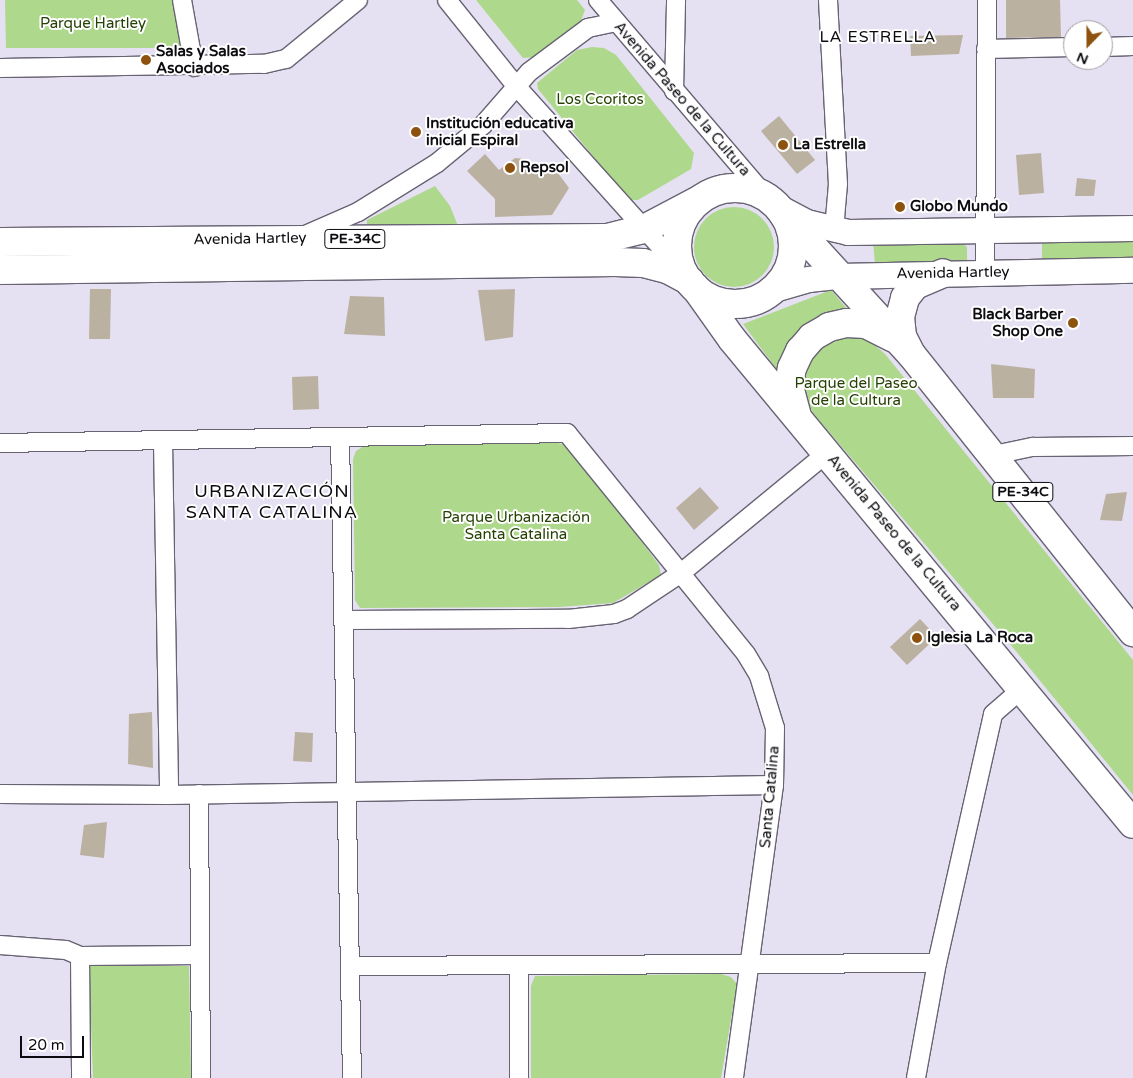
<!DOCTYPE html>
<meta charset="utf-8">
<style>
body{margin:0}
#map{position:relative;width:1133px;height:1078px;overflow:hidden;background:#e5e0f2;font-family:"Varela Round",sans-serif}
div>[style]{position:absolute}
.green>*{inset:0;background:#aed88b}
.round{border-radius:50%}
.building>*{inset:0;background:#bbb1a1}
.roads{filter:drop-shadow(1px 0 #686373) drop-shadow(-1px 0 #686373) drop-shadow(0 1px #686373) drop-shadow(0 -1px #686373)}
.street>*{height:18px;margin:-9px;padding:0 9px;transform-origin:9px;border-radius:9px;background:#fff}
.secondary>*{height:25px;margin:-12.5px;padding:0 12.5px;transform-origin:12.5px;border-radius:12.5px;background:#fff}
.primary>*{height:28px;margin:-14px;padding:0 14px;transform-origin:14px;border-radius:14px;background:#fff}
.highway>*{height:28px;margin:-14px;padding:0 14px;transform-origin:14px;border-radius:14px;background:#fff}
.highway>.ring{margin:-14px;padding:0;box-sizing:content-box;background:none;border:28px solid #fff;border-radius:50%}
.dots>*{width:14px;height:14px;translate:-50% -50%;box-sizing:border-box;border:2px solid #fff;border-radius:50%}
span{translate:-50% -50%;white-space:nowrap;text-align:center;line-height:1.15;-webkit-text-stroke:4px #fff;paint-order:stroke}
.shield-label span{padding:1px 4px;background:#fff;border:1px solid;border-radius:4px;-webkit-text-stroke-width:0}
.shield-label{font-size:14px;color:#0c0b10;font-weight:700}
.park-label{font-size:15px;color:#264104}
.poi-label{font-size:15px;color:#0c0b10;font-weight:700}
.left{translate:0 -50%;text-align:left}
.right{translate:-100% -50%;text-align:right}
.street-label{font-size:15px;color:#0c0b10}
.neighbourhood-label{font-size:16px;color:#0c0b10;letter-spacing:1px}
.quarter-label{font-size:18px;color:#0c0b10;letter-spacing:1px}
.north{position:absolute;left:1063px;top:20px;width:50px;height:50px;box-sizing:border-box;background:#fff;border:1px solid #9e9d9f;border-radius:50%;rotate:202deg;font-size:14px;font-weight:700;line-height:20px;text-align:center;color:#0c0b10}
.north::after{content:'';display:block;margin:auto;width:18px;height:22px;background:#8d520e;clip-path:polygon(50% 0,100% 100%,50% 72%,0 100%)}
.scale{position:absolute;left:20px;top:1036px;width:64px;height:22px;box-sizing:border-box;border:2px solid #0c0b10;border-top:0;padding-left:6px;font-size:15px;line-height:18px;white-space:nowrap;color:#0c0b10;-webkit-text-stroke:4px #fff;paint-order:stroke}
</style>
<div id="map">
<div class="green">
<div style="clip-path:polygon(5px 0,174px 0,180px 48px,6px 48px)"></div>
<div style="clip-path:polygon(476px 0,577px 0,585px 10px,580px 23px,536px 57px,523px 58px)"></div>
<div style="clip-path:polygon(592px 47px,604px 48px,616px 55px,694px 153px,691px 169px,638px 200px,629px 200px,538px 89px,537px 83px,577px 50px)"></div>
<div style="clip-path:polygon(435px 186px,450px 206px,458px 226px,367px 228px,367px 220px)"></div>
<div class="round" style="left:694px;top:207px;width:80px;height:80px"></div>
<div style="clip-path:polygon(1133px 238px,1133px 261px,1042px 263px,1042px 239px)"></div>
<div style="clip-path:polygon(873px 242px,961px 242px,967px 247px,967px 260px,960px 265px,875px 264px)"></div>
<div style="clip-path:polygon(831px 290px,848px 310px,779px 369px,775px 367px,743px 324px)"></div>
<div style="clip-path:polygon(846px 337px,857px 337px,871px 342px,885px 354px,1133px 660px,1133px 795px,1015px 650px,813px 413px,803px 390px,808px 366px,822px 347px)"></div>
<div style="clip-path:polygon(555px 442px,571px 447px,659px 565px,661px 575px,613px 603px,559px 607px,360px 608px,355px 600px,353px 459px,356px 451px,364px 446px)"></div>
<div style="clip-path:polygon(89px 966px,189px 966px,191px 1078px,93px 1078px)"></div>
<div style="clip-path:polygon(721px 974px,731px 977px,737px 984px,721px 1078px,531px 1078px,531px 986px,535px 976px)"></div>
</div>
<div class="building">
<div style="clip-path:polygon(1006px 0,1060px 0,1061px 37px,1006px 38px)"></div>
<div style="clip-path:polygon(963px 35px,959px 54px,911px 56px,910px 36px)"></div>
<div style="clip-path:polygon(779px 116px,815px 160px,797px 174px,761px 131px)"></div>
<div style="clip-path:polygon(1041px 153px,1044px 193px,1019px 195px,1016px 155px)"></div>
<div style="clip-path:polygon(485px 154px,499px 170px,515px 158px,525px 159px,541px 175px,552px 165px,569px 188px,552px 215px,495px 217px,495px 199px,467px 171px)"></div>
<div style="clip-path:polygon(1077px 178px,1096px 180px,1094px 196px,1075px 196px)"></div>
<div style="clip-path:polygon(90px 289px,111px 289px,110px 339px,89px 339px)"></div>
<div style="clip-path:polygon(515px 289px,513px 337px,485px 341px,478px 290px)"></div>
<div style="clip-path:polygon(350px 296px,384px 297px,385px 336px,344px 334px)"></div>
<div style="clip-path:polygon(991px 364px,1035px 369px,1034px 398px,993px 398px)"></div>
<div style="clip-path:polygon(318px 376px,319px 409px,293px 410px,292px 377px)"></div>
<div style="clip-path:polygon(700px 487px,719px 508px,694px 530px,676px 508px)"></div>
<div style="clip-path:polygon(1127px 492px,1122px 521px,1100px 520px,1106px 494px)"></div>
<div style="clip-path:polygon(920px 619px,937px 637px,907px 665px,890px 647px)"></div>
<div style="clip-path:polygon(152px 712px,153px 768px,128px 764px,129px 714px)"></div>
<div style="clip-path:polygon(295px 732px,313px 733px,312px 762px,293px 761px)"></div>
<div style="clip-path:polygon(107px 822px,104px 858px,80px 855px,84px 825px)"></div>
</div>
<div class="roads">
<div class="street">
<div style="left:182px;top:0;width:68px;rotate:79.8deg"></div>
<div style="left:447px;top:0;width:112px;rotate:51.2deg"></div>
<div style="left:517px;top:87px;width:250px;rotate:48.1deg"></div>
<div style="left:598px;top:0;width:259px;rotate:49.5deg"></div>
<div style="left:828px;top:0;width:184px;rotate:86.9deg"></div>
<div style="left:838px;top:184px;width:46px;rotate:95deg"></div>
<div style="left:1103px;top:47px;width:30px;rotate:-2deg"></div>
<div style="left:986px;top:49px;width:87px;rotate:-1.3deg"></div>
<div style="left:0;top:68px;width:264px;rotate:-0.9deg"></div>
<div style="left:264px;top:64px;width:23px;rotate:-13deg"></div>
<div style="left:286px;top:59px;width:93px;rotate:-39.3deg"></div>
<div style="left:674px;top:91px;width:91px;rotate:-88.7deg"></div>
<div style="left:303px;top:236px;width:60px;rotate:-23.6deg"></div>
<div style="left:358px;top:212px;width:93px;rotate:-31.8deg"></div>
<div style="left:437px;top:163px;width:60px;rotate:-39.6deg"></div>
<div style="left:483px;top:125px;width:70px;rotate:-49deg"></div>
<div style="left:529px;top:72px;width:74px;rotate:-36.7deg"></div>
<div style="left:588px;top:28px;width:29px;rotate:-12deg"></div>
<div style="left:985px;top:272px;width:272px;rotate:-89.6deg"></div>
<div style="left:340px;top:437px;width:641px;rotate:88.93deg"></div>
<div style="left:163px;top:442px;width:353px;rotate:89deg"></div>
<div style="left:0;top:443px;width:567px;rotate:-1.01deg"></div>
<div style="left:567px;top:433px;width:284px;rotate:51deg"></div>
<div style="left:746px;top:654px;width:26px;rotate:59deg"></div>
<div style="left:759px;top:676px;width:54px;rotate:72.9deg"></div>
<div style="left:775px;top:728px;width:57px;rotate:91deg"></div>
<div style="left:774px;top:785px;width:296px;rotate:97.8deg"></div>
<div style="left:994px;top:455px;width:40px;rotate:-12deg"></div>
<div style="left:1033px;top:447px;width:100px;rotate:-0.6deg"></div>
<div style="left:345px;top:620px;width:223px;rotate:-0.3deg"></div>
<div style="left:568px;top:619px;width:46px;rotate:-6.2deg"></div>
<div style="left:614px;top:614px;width:14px;rotate:-21deg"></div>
<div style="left:627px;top:609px;width:65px;rotate:-33.7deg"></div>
<div style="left:681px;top:573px;width:189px;rotate:-39.4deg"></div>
<div style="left:0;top:794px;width:169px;rotate:0.3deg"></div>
<div style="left:169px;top:795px;width:605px;rotate:-0.95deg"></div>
<div style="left:199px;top:794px;width:284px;rotate:89.6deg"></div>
<div style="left:0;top:945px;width:66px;rotate:4.3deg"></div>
<div style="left:66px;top:950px;width:15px;rotate:23deg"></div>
<div style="left:80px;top:956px;width:119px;rotate:-0.5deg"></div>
<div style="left:80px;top:956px;width:122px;rotate:89.5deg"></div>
<div style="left:351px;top:966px;width:586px;rotate:-0.29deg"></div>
<div style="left:519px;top:1078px;width:112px;rotate:-90deg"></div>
<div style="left:916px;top:1078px;width:117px;rotate:-79.7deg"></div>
<div style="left:937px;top:963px;width:255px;rotate:-77.3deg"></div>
<div style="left:993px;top:714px;width:40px;rotate:-41deg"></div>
</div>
<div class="secondary">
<div style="left:780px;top:208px;width:30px;rotate:28deg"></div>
<div style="left:806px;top:222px;width:43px;rotate:13.4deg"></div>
<div style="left:848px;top:232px;width:285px;rotate:-0.8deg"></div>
<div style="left:774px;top:289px;width:35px;rotate:-16deg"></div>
<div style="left:808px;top:279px;width:31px;rotate:-6deg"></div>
<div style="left:839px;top:276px;width:294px;rotate:-1.2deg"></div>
</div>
<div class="primary">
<div style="left:0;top:242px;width:607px;rotate:-0.38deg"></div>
<div style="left:607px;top:238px;width:38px;rotate:-14deg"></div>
<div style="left:644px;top:229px;width:64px;rotate:-27.8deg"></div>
<div style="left:0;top:270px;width:615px;rotate:-0.75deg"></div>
<div style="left:615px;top:262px;width:28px;rotate:2deg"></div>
<div style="left:643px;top:263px;width:25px;rotate:14deg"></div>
<div style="left:667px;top:269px;width:26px;rotate:28deg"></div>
</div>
<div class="highway">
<div class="ring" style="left:677px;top:188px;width:88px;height:88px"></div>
<div style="left:783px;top:214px;width:190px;rotate:47.6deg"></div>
<div style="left:911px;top:354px;width:356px;rotate:51.4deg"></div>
<div style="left:695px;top:287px;width:64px;rotate:54.6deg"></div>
<div style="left:732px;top:339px;width:629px;rotate:50.42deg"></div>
<div style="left:909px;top:350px;width:16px;rotate:-117deg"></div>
<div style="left:902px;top:336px;width:19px;rotate:-96deg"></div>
<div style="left:900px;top:317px;width:20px;rotate:-75deg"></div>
<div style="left:905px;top:298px;width:16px;rotate:-52deg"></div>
<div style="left:915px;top:285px;width:30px;rotate:-23deg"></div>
<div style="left:797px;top:416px;width:31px;rotate:-105deg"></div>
<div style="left:789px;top:386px;width:18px;rotate:-81deg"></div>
<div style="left:792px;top:368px;width:19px;rotate:-65deg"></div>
<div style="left:800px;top:351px;width:18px;rotate:-49deg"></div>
<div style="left:812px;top:337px;width:20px;rotate:-30deg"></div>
<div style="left:829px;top:327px;width:18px;rotate:-13deg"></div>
<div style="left:847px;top:323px;width:19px;rotate:3deg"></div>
<div style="left:866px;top:324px;width:30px;rotate:27deg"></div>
</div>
</div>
<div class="dots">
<div style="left:146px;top:60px;background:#8d520e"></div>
<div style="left:416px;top:132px;background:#8d520e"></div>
<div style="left:783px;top:145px;background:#8d520e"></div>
<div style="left:510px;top:168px;background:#8d520e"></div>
<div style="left:900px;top:207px;background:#8d520e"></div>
<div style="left:1073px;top:323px;background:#8d520e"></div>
<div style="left:917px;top:638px;background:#8d520e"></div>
</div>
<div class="shield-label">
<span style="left:355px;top:239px">PE-34C</span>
<span style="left:1023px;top:492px">PE-34C</span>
</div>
<div class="park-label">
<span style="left:93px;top:24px">Parque Hartley</span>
<span style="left:600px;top:100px">Los Ccoritos</span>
<span style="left:856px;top:392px">Parque del Paseo<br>de la Cultura</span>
<span style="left:516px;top:526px">Parque Urbanización<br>Santa Catalina</span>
</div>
<div class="poi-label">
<span class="left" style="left:156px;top:60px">Salas y Salas<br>Asociados</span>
<span class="left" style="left:426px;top:132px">Institución educativa<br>inicial Espiral</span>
<span class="left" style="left:793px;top:145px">La Estrella</span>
<span class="left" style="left:520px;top:168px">Repsol</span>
<span class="left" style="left:910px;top:207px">Globo Mundo</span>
<span class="right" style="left:1063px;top:323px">Black Barber<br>Shop One</span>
<span class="left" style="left:927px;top:638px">Iglesia La Roca</span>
</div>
<div class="street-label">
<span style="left:682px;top:99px;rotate:49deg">Avenida Paseo de la Cultura</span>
<span style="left:250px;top:239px;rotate:-1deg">Avenida Hartley</span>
<span style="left:953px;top:273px;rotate:-1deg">Avenida Hartley</span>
<span style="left:894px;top:533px;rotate:50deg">Avenida Paseo de la Cultura</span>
<span style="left:770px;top:797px;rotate:-85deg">Santa Catalina</span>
</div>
<div class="neighbourhood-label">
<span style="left:878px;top:37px">LA ESTRELLA</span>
</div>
<div class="quarter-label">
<span style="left:272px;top:502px">URBANIZACIÓN<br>SANTA CATALINA</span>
</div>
<div class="north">N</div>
<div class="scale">20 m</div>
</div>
